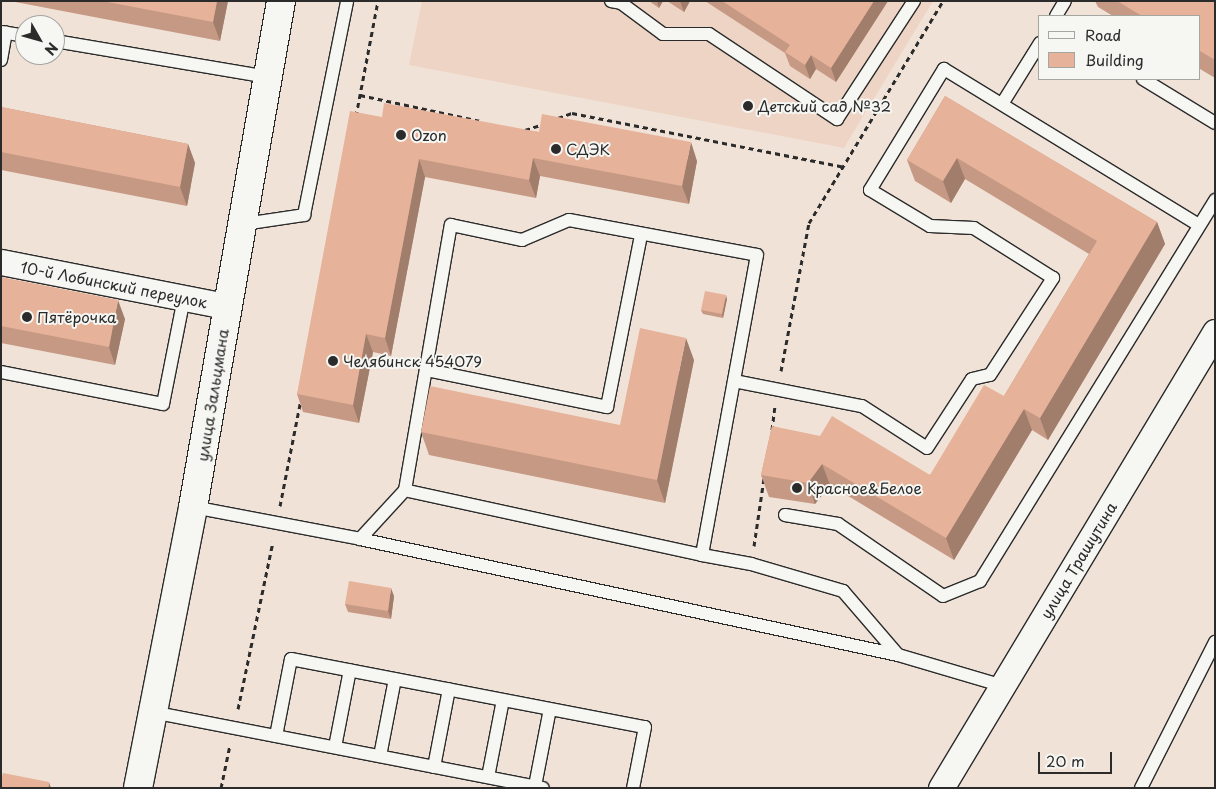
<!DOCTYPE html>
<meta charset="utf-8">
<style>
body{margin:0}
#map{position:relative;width:1216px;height:789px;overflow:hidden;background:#f1e2d7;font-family:"Playpen Sans",sans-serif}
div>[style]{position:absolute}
.built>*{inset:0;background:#eed4c4}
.path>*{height:3px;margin-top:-1.5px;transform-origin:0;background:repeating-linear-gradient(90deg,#2b2b2b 0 5px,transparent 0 9px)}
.roads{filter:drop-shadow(1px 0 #2b2b2b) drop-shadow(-1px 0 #2b2b2b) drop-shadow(0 1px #2b2b2b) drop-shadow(0 -1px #2b2b2b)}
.lane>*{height:12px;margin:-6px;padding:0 6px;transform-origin:6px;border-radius:6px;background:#f6f6f2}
.street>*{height:25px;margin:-12.5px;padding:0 12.5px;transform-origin:12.5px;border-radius:12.5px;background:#f6f6f2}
.secondary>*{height:28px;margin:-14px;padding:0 14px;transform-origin:14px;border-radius:14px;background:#f6f6f2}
.wall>*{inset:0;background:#c69984}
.shaded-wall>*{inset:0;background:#a17d6b}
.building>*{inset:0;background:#e6b299}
.dots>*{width:14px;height:14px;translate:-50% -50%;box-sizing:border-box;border:2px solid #f6f6f2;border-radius:50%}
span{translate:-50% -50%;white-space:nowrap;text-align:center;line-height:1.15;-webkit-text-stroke:4px #f6f6f2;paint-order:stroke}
.poi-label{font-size:15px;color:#2b2b2b}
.left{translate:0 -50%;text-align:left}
.street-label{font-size:15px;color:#2b2b2b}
.frame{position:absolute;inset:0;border:2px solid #2b2b2b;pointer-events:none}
.legend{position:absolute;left:1038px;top:15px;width:162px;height:65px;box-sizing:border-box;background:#f6f6f2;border:1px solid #a5a5a2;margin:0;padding:6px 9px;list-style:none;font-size:15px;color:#2b2b2b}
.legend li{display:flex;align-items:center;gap:10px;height:25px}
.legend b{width:25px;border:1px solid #a5a5a2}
.north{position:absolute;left:15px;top:15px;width:50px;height:50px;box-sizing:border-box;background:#f6f6f2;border:1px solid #a5a5a2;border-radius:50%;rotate:128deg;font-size:14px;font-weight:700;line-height:20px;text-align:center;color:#2b2b2b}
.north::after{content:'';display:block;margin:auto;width:18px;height:22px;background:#2b2b2b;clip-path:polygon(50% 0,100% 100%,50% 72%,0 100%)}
.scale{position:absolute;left:1038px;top:752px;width:74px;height:22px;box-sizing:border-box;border:2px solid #2b2b2b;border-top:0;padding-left:6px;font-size:15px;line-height:18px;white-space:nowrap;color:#2b2b2b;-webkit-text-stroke:4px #f6f6f2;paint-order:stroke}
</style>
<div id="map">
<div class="built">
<div style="clip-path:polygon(422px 1px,933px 1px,844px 148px,409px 65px)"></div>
</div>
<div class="path">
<div style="left:360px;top:95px;width:123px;rotate:12.2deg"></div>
<div style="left:356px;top:116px;width:117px;rotate:-79.2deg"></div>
<div style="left:558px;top:118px;width:15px;rotate:-20deg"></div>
<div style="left:572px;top:113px;width:277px;rotate:11.2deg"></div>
<div style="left:525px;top:130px;width:19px;rotate:-18deg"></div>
<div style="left:781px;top:371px;width:151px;rotate:-79.3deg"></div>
<div style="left:809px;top:223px;width:259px;rotate:-58.9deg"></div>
<div style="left:772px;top:430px;width:23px;rotate:-83deg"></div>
<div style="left:280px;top:506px;width:109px;rotate:-78.9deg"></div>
<div style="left:754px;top:546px;width:69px;rotate:-81.6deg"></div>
<div style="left:238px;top:709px;width:171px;rotate:-78.2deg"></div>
<div style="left:221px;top:788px;width:44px;rotate:-78.2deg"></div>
</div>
<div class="roads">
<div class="lane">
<div style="left:611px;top:1px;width:10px;rotate:11deg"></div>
<div style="left:621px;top:3px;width:52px;rotate:36.4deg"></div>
<div style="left:663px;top:34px;width:46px"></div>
<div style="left:709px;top:34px;width:154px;rotate:33.6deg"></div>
<div style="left:837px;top:119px;width:141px;rotate:-56.9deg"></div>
<div style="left:1056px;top:16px;width:17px;rotate:-59deg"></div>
<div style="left:1px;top:32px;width:24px;rotate:9deg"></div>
<div style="left:55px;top:41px;width:216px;rotate:9.6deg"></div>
<div style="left:1px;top:60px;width:28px;rotate:-80deg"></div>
<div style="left:1143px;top:79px;width:84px;rotate:31.4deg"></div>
<div style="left:1002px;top:104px;width:72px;rotate:-58.1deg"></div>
<div style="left:244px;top:224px;width:61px;rotate:-8.5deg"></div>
<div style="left:304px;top:215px;width:218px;rotate:-78.6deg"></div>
<div style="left:427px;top:370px;width:184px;rotate:11.6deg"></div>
<div style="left:607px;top:407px;width:175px;rotate:-78.8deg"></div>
<div style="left:1px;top:372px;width:165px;rotate:11.2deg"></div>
<div style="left:163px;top:404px;width:108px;rotate:-78.8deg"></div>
<div style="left:734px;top:381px;width:130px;rotate:11.1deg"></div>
<div style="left:862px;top:406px;width:77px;rotate:32.9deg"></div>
<div style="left:927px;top:448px;width:82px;rotate:-56.9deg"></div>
<div style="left:972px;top:379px;width:18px;rotate:-13deg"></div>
<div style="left:990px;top:375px;width:116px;rotate:-57deg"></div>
<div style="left:1053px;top:278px;width:93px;rotate:-147.7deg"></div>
<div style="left:974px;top:228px;width:44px;rotate:-177.4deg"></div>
<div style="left:930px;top:226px;width:70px;rotate:-149deg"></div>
<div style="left:870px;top:190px;width:142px;rotate:-58.6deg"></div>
<div style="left:944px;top:69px;width:299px;rotate:31.5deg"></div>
<div style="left:193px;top:507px;width:170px;rotate:10.8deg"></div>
<div style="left:360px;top:539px;width:550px;rotate:12.17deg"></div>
<div style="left:898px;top:655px;width:109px;rotate:16.4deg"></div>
<div style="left:785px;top:515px;width:54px;rotate:9.6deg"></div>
<div style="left:838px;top:524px;width:127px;rotate:34.4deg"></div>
<div style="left:943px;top:596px;width:40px;rotate:-22deg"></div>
<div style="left:980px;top:581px;width:448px;rotate:-58.3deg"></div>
<div style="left:360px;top:539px;width:67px;rotate:-47.4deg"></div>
<div style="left:405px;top:490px;width:269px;rotate:-80.2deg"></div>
<div style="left:451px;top:225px;width:73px;rotate:11.9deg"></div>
<div style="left:522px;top:240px;width:51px;rotate:-23.1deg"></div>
<div style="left:569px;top:220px;width:191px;rotate:10.5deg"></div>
<div style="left:757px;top:255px;width:305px;rotate:100.4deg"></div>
<div style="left:702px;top:555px;width:304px;rotate:-167.7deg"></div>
<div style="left:702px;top:555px;width:50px;rotate:10.4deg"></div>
<div style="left:751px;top:564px;width:96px;rotate:16.4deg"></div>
<div style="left:843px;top:591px;width:84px;rotate:49.3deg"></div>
<div style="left:152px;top:712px;width:398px;rotate:11deg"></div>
<div style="left:276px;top:736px;width:78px;rotate:-79deg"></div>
<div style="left:291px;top:659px;width:360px;rotate:10.9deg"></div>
<div style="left:645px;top:727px;width:62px;rotate:101.1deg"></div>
<div style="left:335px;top:747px;width:78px;rotate:-79deg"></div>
<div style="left:380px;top:756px;width:78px;rotate:-79deg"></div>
<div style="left:434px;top:767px;width:79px;rotate:-79.1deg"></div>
<div style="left:488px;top:777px;width:78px;rotate:-79deg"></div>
<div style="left:535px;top:786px;width:78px;rotate:-79deg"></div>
<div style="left:1141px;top:788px;width:164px;rotate:-63.1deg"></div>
</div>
<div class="street">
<div style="left:1px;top:262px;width:229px;rotate:11.1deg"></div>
<div style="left:941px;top:788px;width:532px;rotate:-59deg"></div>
</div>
<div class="secondary">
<div style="left:138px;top:788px;width:286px;rotate:-78.9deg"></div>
<div style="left:193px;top:507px;width:514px;rotate:-80.13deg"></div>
</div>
</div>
<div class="wall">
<div style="clip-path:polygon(10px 1px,228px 1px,220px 41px)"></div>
<div style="clip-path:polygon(649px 1px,663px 1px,659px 8px)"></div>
<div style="clip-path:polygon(667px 1px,690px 1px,684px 12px)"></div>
<div style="clip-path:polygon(705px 1px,888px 1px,836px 82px,816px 69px,810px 79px,790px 66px,785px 53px)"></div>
<div style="clip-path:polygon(1095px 1px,1210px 1px,1212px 3px,1215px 1px,1215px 78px,1200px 69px,1200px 16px,1113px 16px,1098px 7px)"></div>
<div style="clip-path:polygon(945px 96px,1157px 222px,1165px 244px,1048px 440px,1032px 430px,954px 560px,830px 485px,815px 504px,769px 497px,761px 475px,772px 426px,930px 475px,1004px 396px,1089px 254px,965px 179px,951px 203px,915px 181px,907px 160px)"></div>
<div style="clip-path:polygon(1px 107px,188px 144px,195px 163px,187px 206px,1px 170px)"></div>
<div style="clip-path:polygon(382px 117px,539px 132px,697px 161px,689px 204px,540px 176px,536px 198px,425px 177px,391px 356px,373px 352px,359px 423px,303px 412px,297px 394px)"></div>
<div style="clip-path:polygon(1px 277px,125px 319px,115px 365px,1px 343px)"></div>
<div style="clip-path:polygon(727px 299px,723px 318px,703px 314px,701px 310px)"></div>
<div style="clip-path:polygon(694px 360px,665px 503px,429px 455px,421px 432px,620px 425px)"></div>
<div style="clip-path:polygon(394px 596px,391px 619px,348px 612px,345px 604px)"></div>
</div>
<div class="shaded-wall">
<div style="clip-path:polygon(217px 1px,228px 1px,220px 41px,213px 22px)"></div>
<div style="clip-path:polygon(657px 1px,663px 1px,659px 8px)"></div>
<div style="clip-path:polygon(680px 1px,690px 1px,684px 12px)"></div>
<div style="clip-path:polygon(874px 1px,888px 1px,836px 82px,831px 68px)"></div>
<div style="clip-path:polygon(811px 55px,816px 69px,810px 79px,805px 65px)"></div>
<div style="clip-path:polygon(691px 142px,697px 161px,689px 204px,682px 186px)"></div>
<div style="clip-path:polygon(188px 144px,195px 163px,187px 206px,180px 187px)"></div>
<div style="clip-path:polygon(533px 158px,540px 176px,536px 198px,529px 180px)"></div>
<div style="clip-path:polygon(957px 158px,965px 179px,951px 203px,943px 181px)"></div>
<div style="clip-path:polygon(419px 159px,425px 177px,391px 356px,385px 338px)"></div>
<div style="clip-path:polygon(1157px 222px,1165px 244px,1048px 440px,1040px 418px)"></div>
<div style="clip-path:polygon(726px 295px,727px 299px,723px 318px,722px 314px)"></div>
<div style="clip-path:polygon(118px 300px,125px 319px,115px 365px,109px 347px)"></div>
<div style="clip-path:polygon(366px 334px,373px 352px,359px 423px,353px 405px)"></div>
<div style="clip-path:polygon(686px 338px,694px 360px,665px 503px,657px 480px)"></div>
<div style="clip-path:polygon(1024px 409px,1032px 430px,954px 560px,946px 538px)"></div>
<div style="clip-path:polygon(822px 464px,830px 485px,815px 504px,808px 483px)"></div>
<div style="clip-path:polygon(391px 588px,394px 596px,391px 619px,388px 611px)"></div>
<div style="clip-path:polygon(49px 782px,51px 788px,48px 788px)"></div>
</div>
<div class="building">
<div style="clip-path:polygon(102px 1px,217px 1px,213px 22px)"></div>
<div style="clip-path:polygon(722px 1px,874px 1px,831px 68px,811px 55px,805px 65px,785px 52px,790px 45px)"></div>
<div style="clip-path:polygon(1117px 1px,1210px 1px,1212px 3px,1213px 1px,1215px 1px,1215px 60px,1200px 51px,1200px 16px,1142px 16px)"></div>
<div style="clip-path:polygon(945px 96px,1157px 222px,1040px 418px,1024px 409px,946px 538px,822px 464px,808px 483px,761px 475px,772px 426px,820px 436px,832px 416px,930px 475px,984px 385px,1004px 396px,1097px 241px,957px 158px,943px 181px,907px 160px)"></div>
<div style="clip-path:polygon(384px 103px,539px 132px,542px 114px,691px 142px,682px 186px,533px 158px,529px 180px,419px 159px,385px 338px,366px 334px,353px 405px,297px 394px,350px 111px,382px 117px)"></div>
<div style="clip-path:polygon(1px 107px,188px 144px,180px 187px,1px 152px)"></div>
<div style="clip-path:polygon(1px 277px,118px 300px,109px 347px,1px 326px)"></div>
<div style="clip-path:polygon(705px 291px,726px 295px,722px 314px,701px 310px)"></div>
<div style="clip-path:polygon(640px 328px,686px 338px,657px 480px,421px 432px,430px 386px,620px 425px)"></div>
<div style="clip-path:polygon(349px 581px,391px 588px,388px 611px,345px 604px)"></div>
<div style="clip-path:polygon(3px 773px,49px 782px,48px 788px,1px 788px,1px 780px)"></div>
</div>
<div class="dots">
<div style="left:748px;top:106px;background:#2b2b2b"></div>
<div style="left:401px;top:135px;background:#2b2b2b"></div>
<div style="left:556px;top:149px;background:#2b2b2b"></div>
<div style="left:27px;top:317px;background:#2b2b2b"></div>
<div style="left:333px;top:361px;background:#2b2b2b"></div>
<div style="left:797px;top:488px;background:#2b2b2b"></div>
</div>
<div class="poi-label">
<span class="left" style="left:758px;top:106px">Детский сад №32</span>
<span class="left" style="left:411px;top:135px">Ozon</span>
<span class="left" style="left:566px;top:149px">СДЭК</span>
<span class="left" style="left:37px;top:317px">Пятёрочка</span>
<span class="left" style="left:343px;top:361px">Челябинск 454079</span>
<span class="left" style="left:807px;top:488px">Красное&amp;Белое</span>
</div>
<div class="street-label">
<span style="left:114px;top:284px;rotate:11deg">10-й Лобинский переулок</span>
<span style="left:212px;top:395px;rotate:-81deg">улица Зальцмана</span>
<span style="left:1078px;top:560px;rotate:-59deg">улица Трашутина</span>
</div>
<div class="frame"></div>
<ul class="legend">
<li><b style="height:6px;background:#f6f6f2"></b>Road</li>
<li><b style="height:14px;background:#e6b299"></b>Building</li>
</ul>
<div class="north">N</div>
<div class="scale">20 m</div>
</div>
